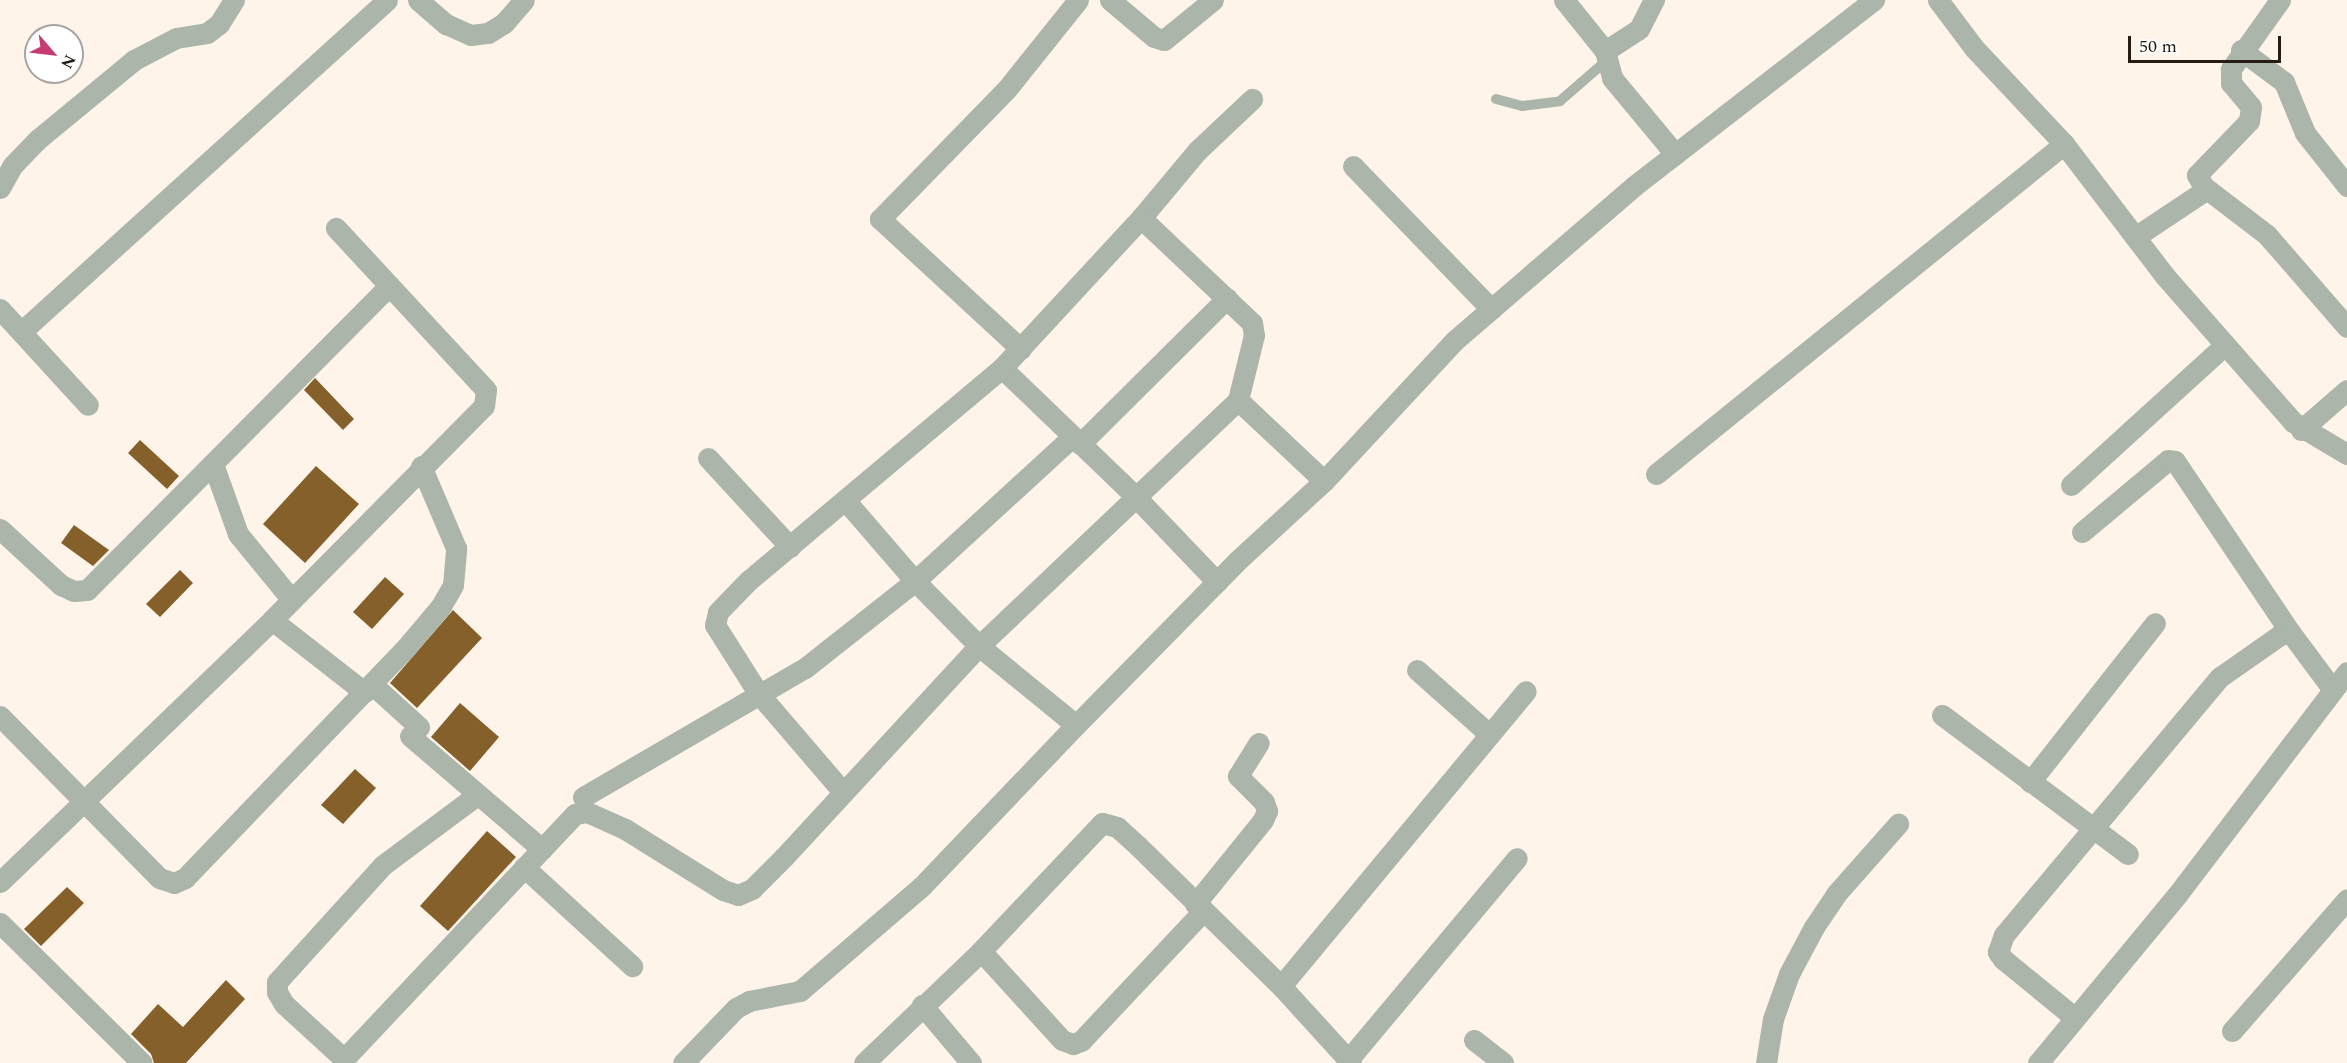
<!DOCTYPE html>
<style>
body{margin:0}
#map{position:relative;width:2347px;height:1063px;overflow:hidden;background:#fef4ea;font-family:Spectral,serif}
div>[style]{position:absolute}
.building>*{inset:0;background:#85602a}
.service>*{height:10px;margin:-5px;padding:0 5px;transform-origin:5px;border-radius:5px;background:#abb5a9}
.minor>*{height:21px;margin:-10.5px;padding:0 10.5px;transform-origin:10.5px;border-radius:10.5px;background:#abb5a9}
span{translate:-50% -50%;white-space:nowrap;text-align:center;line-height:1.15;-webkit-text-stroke:6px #fff;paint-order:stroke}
.north{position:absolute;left:24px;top:24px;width:60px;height:60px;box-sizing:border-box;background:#fff;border:2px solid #a8a4a1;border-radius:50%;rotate:118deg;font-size:16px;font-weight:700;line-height:24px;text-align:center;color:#251c13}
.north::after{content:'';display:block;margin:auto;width:21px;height:27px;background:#c53b72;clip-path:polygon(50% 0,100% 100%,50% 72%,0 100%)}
.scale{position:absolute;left:2128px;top:36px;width:153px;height:27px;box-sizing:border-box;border:3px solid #251c13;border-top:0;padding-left:8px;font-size:18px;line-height:21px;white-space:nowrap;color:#251c13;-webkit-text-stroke:4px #fff;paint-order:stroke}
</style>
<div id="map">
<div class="building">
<div style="clip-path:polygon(315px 378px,354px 419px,343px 430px,304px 390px)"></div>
<div style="clip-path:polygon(140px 440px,179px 476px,167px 489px,128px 453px)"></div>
<div style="clip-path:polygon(316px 466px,359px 504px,305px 563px,263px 524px)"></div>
<div style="clip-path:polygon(74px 525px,109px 550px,93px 566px,61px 543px)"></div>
<div style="clip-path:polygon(180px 570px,193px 583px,160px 617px,146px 604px)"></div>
<div style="clip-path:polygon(385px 577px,404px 594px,372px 629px,353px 612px)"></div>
<div style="clip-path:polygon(453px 610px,482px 638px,417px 708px,390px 683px)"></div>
<div style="clip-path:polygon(460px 703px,499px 737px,470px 771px,431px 737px)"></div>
<div style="clip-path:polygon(355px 769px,376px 788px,343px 824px,321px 805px)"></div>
<div style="clip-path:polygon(487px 831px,516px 857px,448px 931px,420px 906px)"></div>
<div style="clip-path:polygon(67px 887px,84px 903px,41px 946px,24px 929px)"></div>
<div style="clip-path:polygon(226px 980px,245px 999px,186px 1063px,154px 1063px,151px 1054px,131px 1034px,158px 1004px,183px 1027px)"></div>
</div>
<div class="service">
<div style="left:1496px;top:99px;width:27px;rotate:15deg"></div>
<div style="left:1522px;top:106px;width:38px;rotate:-7deg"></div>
<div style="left:1560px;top:101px;width:61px;rotate:-41deg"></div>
</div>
<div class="minor">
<div style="left:418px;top:0;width:37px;rotate:41deg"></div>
<div style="left:446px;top:24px;width:27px;rotate:24deg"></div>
<div style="left:471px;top:35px;width:17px;rotate:-7deg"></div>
<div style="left:488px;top:33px;width:19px;rotate:-32deg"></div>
<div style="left:504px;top:23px;width:30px;rotate:-49deg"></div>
<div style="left:1110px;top:0;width:57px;rotate:40.1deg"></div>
<div style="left:1154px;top:37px;width:10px;rotate:17deg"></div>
<div style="left:1164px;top:40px;width:63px;rotate:-39.2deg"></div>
<div style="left:1564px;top:0;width:65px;rotate:51.2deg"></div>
<div style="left:1605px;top:51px;width:28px;rotate:75deg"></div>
<div style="left:1612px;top:78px;width:99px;rotate:50.3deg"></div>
<div style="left:1938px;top:0;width:60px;rotate:53.1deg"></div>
<div style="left:1974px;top:48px;width:132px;rotate:46.8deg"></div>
<div style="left:2064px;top:144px;width:165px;rotate:52.6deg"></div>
<div style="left:2164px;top:275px;width:196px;rotate:48.7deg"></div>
<div style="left:2293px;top:422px;width:63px;rotate:30.7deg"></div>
<div style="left:2280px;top:0;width:85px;rotate:125.4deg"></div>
<div style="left:2231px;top:69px;width:14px;rotate:90deg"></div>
<div style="left:2231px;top:83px;width:31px;rotate:50deg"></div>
<div style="left:2251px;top:107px;width:14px;rotate:98deg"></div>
<div style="left:2249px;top:121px;width:75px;rotate:133.9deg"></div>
<div style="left:2197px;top:175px;width:13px;rotate:61deg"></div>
<div style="left:2203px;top:186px;width:81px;rotate:37.4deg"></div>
<div style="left:2267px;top:235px;width:122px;rotate:49deg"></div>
<div style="left:2241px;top:50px;width:54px;rotate:36.7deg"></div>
<div style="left:2284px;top:82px;width:55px;rotate:67.6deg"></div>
<div style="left:2305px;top:133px;width:68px;rotate:51.6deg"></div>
<div style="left:1605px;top:51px;width:40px;rotate:-32.9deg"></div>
<div style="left:1639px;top:29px;width:33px;rotate:-63deg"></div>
<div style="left:1353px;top:166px;width:199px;rotate:46deg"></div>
<div style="left:0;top:188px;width:26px;rotate:-61deg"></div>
<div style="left:13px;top:165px;width:35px;rotate:-46deg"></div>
<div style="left:37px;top:140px;width:126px;rotate:-39.5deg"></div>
<div style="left:134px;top:60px;width:47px;rotate:-27.6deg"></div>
<div style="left:176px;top:38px;width:31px;rotate:-9deg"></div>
<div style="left:207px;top:33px;width:15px;rotate:-37deg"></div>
<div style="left:219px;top:24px;width:28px;rotate:-58deg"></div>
<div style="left:1141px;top:218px;width:87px;rotate:-50.1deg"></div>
<div style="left:1197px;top:151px;width:76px;rotate:-43.4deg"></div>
<div style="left:2135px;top:237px;width:79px;rotate:-33.7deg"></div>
<div style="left:2201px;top:193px;width:7px;rotate:-74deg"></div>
<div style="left:0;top:309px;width:130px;rotate:47.5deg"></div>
<div style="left:21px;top:332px;width:494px;rotate:-42.2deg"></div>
<div style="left:1021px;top:349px;width:192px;rotate:-137.3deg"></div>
<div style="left:880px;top:219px;width:180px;rotate:-45.7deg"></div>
<div style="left:1006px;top:90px;width:115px;rotate:-51.3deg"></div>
<div style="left:2301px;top:430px;width:61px;rotate:-41deg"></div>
<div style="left:1080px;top:444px;width:207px;rotate:-44.8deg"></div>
<div style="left:708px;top:458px;width:121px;rotate:47.3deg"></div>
<div style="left:213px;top:464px;width:74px;rotate:70.3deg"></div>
<div style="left:238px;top:534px;width:85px;rotate:50.7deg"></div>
<div style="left:1656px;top:474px;width:525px;rotate:-38.97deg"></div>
<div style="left:2071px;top:485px;width:208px;rotate:-42.3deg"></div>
<div style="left:845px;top:500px;width:107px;rotate:49.2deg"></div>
<div style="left:915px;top:581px;width:91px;rotate:45.4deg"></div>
<div style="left:979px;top:646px;width:357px;rotate:-43.5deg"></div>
<div style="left:0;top:529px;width:83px;rotate:42.6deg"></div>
<div style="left:61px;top:585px;width:14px;rotate:25deg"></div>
<div style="left:74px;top:591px;width:13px;rotate:-4deg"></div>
<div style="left:87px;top:590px;width:429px;rotate:-45.2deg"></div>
<div style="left:2082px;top:532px;width:112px;rotate:-39.9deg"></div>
<div style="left:2168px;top:460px;width:7px;rotate:8deg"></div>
<div style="left:2175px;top:461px;width:206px;rotate:56.1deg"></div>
<div style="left:1217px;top:582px;width:120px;rotate:-133.7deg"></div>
<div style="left:1134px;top:495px;width:183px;rotate:-136.1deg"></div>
<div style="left:1002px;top:368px;width:205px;rotate:-47.2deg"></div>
<div style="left:1141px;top:218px;width:153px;rotate:43.4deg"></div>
<div style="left:1252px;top:323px;width:12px;rotate:81deg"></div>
<div style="left:1254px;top:335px;width:67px;rotate:103.8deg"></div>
<div style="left:1238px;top:400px;width:118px;rotate:43.3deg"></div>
<div style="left:272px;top:620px;width:117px;rotate:38deg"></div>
<div style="left:364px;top:692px;width:12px;rotate:-31deg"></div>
<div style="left:374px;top:686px;width:61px;rotate:42.3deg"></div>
<div style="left:1417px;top:670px;width:96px;rotate:41.6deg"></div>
<div style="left:1942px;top:715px;width:232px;rotate:36.8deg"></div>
<div style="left:0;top:716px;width:227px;rotate:45.5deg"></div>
<div style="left:159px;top:878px;width:16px;rotate:18deg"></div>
<div style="left:174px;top:883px;width:12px;rotate:-24deg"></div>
<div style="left:185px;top:878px;width:316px;rotate:-46.2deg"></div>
<div style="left:404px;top:650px;width:57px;rotate:-49.9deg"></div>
<div style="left:441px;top:606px;width:24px;rotate:-60deg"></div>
<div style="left:453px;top:585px;width:37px;rotate:-85deg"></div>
<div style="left:456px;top:548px;width:89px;rotate:-113.1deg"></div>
<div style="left:410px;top:736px;width:174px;rotate:40.6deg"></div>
<div style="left:2030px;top:782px;width:202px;rotate:-51.8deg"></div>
<div style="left:843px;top:792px;width:130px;rotate:-130.6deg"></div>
<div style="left:758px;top:693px;width:80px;rotate:-122.3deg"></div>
<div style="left:715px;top:625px;width:13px;rotate:-77deg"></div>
<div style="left:718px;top:612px;width:43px;rotate:-45.9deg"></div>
<div style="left:748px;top:581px;width:331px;rotate:-40deg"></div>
<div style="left:477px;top:795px;width:117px;rotate:143.3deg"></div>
<div style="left:383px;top:865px;width:158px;rotate:132.2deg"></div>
<div style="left:277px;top:982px;width:10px;rotate:90deg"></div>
<div style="left:277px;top:992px;width:14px;rotate:60deg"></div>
<div style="left:284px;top:1004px;width:81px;rotate:42.5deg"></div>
<div style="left:344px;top:1059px;width:337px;rotate:-46.7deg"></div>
<div style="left:575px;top:814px;width:12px;rotate:-9deg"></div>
<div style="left:587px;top:812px;width:42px;rotate:24.1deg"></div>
<div style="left:625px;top:829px;width:115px;rotate:31.9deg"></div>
<div style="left:723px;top:890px;width:16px;rotate:18deg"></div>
<div style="left:738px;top:895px;width:15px;rotate:-23deg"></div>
<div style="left:752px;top:889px;width:45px;rotate:-45deg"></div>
<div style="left:784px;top:857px;width:287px;rotate:-47.3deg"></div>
<div style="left:979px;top:646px;width:125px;rotate:39.2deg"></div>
<div style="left:1076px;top:725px;width:228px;rotate:-45.5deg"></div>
<div style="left:1236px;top:562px;width:120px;rotate:-42.6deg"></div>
<div style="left:1324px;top:481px;width:191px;rotate:-47.1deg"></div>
<div style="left:1454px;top:341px;width:238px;rotate:-40.7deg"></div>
<div style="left:1634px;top:186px;width:304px;rotate:-37.8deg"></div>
<div style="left:583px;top:797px;width:257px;rotate:-30.2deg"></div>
<div style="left:805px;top:668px;width:140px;rotate:-38.3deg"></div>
<div style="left:915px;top:581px;width:213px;rotate:-42.5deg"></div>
<div style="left:524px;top:867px;width:147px;rotate:42.5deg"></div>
<div style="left:0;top:882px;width:378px;rotate:-43.9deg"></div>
<div style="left:272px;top:620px;width:301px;rotate:-45.3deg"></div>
<div style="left:484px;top:406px;width:16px;rotate:-83deg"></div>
<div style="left:486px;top:390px;width:221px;rotate:-132.8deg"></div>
<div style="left:1195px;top:904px;width:108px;rotate:-51deg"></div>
<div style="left:1263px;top:820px;width:10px;rotate:-66deg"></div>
<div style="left:1267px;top:811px;width:9px;rotate:-108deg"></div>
<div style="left:1264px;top:802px;width:37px;rotate:-135deg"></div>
<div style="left:1238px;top:776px;width:39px;rotate:-58deg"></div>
<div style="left:0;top:923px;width:199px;rotate:44.6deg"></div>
<div style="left:981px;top:951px;width:120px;rotate:47.7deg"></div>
<div style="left:1062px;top:1040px;width:12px;rotate:20deg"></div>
<div style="left:1073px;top:1044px;width:9px;rotate:-21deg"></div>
<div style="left:1081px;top:1041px;width:177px;rotate:-46.8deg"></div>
<div style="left:1281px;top:986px;width:383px;rotate:-50.3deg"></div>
<div style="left:922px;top:1005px;width:76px;rotate:49.8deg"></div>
<div style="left:2075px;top:1018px;width:93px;rotate:-140.7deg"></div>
<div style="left:2003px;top:959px;width:9px;rotate:-126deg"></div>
<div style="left:1998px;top:952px;width:18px;rotate:-71deg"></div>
<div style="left:2004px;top:935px;width:336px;rotate:-50.1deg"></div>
<div style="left:2220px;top:677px;width:73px;rotate:-35deg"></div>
<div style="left:2280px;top:635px;width:10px;rotate:-17deg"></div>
<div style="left:2290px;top:632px;width:72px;rotate:53.4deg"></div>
<div style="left:2232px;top:1031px;width:175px;rotate:-48.9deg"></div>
<div style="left:1474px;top:1040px;width:37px;rotate:38deg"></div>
<div style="left:1348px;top:1060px;width:263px;rotate:-50.1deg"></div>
<div style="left:683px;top:1063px;width:76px;rotate:-46.1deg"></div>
<div style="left:736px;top:1008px;width:15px;rotate:-28deg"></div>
<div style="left:749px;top:1001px;width:52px;rotate:-11.1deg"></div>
<div style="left:800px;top:991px;width:161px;rotate:-40.7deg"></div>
<div style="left:922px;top:886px;width:223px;rotate:-46.3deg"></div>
<div style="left:864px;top:1063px;width:162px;rotate:-43.7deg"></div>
<div style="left:981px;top:951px;width:176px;rotate:-46.6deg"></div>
<div style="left:1102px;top:823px;width:16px;rotate:15deg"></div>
<div style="left:1117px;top:827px;width:28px;rotate:42deg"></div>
<div style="left:1138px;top:846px;width:200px;rotate:44.4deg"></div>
<div style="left:1281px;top:986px;width:104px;rotate:47.7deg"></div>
<div style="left:1766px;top:1063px;width:45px;rotate:-81deg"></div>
<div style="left:1773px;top:1019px;width:48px;rotate:-70.4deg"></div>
<div style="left:1789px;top:974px;width:53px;rotate:-62deg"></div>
<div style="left:1814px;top:927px;width:40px;rotate:-56deg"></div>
<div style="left:1836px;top:894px;width:94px;rotate:-48.5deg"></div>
<div style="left:2038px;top:1063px;width:218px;rotate:-50.4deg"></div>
<div style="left:2177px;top:895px;width:280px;rotate:-52.7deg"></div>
</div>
<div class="north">N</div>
<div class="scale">50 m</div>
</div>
